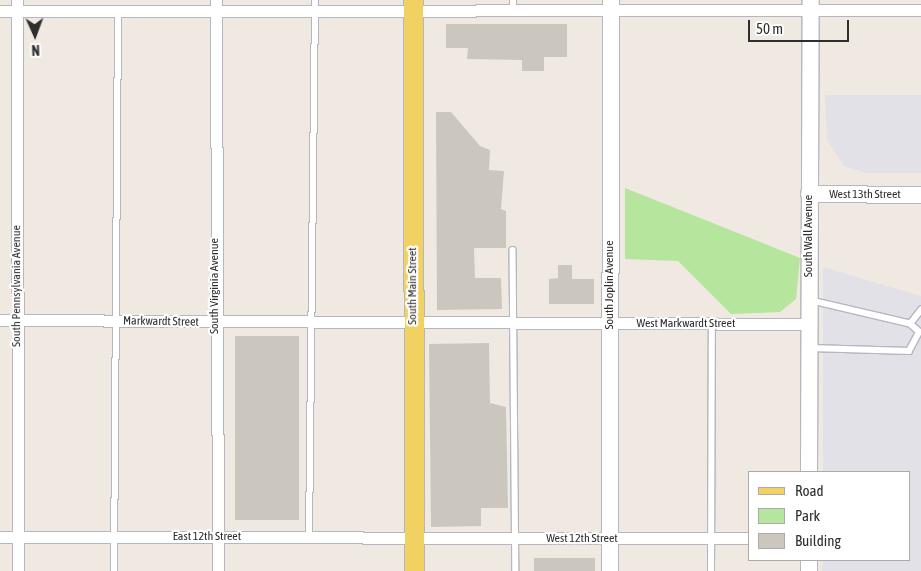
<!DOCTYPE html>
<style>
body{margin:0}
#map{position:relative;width:921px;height:571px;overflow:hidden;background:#efe9e1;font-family:"Asap Condensed",sans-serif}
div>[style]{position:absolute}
.industrial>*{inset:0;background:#e3e1e8}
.green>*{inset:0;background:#b6e59e}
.building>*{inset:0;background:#cbc7bf}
.roads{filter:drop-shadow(1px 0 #b4b7c1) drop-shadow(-1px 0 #b4b7c1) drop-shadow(0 1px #b4b7c1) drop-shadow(0 -1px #b4b7c1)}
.lane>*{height:5.5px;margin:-2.75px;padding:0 2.75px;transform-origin:2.75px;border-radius:2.75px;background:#fff}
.street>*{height:11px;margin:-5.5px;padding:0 5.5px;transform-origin:5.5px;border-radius:5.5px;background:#fff}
.secondary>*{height:16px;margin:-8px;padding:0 8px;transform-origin:8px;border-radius:8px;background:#fff}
.primary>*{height:19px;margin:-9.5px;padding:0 9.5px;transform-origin:9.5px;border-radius:9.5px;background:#f2d163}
span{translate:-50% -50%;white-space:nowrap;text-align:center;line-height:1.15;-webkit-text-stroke:4.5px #fff;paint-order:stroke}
.street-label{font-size:12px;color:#2e2e2e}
.legend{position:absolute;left:748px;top:471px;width:162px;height:90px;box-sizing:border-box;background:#fff;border:1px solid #ababab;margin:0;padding:6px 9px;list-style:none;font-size:15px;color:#2e2e2e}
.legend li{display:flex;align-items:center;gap:10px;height:25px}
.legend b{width:25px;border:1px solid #ababab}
.north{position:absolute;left:10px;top:10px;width:50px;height:50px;-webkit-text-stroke:4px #fff;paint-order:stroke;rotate:178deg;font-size:14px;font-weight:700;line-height:20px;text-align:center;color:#2e2e2e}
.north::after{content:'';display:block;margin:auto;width:18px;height:22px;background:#2e2e2e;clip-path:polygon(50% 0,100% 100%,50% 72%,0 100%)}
.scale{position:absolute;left:748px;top:20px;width:101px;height:22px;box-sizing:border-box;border:2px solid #2e2e2e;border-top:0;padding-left:6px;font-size:15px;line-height:18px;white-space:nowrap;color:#2e2e2e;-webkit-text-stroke:4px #fff;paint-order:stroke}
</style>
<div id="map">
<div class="industrial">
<div style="clip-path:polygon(825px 95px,921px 95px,921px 173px,866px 173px,844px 166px,827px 140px)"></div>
<div style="clip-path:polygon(823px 267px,921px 296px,921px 571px,822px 571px,823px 560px,910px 560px,910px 472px,823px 472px)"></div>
</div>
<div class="green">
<div style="clip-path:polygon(625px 188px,800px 258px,796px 299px,780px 312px,731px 314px,678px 261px,625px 259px)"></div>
</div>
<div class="building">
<div style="clip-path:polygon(446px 24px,567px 24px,567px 57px,544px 57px,544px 71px,522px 71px,522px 60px,467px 59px,468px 48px,446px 48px)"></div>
<div style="clip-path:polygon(436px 112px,451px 112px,480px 146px,490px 150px,489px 170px,504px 171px,501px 209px,506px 211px,506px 248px,474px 248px,475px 278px,501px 278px,502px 309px,437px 310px)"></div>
<div style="clip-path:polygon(558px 265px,572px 265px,572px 279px,594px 279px,594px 304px,549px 304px,549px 279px,558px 278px)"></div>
<div style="clip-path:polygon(235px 336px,299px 336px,299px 520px,235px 520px)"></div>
<div style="clip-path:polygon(489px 343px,490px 403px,506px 407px,508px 508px,481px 508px,481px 526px,431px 527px,429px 344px)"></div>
<div style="clip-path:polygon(534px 558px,595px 558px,595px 571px,534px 571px)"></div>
</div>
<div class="roads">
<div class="lane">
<div style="left:513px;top:10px;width:10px;rotate:-90deg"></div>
<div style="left:513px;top:250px;width:321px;rotate:89.5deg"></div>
<div style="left:910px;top:324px;width:18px;rotate:-52deg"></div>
<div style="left:811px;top:348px;width:98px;rotate:1.8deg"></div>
<div style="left:909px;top:351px;width:21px;rotate:-62deg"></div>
<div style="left:919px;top:332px;width:12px;rotate:-138deg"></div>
<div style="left:910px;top:324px;width:101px;rotate:-166.8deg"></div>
<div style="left:309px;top:537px;width:537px;rotate:-89.36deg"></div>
<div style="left:114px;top:571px;width:560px;rotate:-89.59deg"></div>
<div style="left:711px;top:571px;width:247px;rotate:-89.8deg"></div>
</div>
<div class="street">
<div style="left:17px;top:0;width:571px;rotate:89.9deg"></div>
<div style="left:216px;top:0;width:571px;rotate:89.8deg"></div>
<div style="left:0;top:11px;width:921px;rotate:-0.06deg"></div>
<div style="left:0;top:320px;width:810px;rotate:0.28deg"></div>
<div style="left:0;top:537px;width:750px;rotate:0.08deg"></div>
</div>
<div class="secondary">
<div style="left:809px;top:194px;width:112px;rotate:0.5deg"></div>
<div style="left:809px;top:472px;width:472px;rotate:-89.8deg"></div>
<div style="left:809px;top:560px;width:11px;rotate:90deg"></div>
<div style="left:610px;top:571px;width:571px;rotate:-89.9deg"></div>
</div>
<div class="primary">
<div style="left:413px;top:0;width:571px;rotate:89.9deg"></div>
</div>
</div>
<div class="street-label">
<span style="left:865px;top:195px">West 13th Street</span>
<span style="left:809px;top:236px;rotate:-90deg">South Wall Avenue</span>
<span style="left:610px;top:285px;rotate:-90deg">South Joplin Avenue</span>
<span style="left:17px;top:286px;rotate:-90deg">South Pennsylvania Avenue</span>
<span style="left:215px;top:286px;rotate:-90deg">South Virginia Avenue</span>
<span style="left:413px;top:286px;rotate:-90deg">South Main Street</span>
<span style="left:161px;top:322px;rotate:1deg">Markwardt Street</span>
<span style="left:686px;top:324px">West Markwardt Street</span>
<span style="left:207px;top:537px">East 12th Street</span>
<span style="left:582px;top:539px">West 12th Street</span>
</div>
<ul class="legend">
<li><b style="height:6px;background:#f2d163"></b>Road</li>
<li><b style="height:14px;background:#b6e59e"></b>Park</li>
<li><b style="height:14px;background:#cbc7bf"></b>Building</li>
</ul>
<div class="north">N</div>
<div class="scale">50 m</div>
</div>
